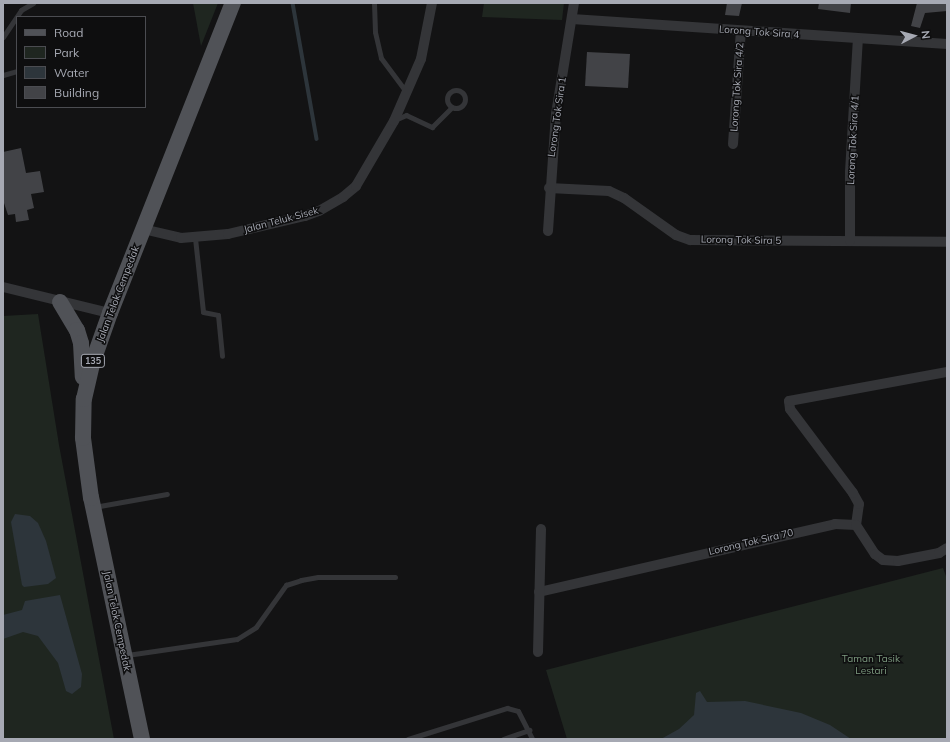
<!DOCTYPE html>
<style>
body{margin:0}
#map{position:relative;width:950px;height:742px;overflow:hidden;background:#131314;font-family:Mulish,sans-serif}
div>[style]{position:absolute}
.green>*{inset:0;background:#1f2620}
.water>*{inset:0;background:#2d353b}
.stream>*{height:3.5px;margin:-1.75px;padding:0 1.75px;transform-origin:1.75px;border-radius:1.75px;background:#2d353b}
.building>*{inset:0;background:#424347}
.lane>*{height:5px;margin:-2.5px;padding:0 2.5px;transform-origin:2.5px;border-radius:2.5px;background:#343538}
.lane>.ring{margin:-2.5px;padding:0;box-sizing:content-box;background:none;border:5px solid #343538;border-radius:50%}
.street>*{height:10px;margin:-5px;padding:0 5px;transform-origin:5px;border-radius:5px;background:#343538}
.primary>*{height:16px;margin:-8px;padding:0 8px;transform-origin:8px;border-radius:8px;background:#505257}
span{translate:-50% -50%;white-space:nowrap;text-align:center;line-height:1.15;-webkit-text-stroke:3px #0e0e0f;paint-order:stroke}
.shield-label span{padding:1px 3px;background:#0e0e0f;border:1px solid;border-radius:3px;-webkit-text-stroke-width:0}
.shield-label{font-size:9px;color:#a6a9b3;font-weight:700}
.street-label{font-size:10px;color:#a6a9b3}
.park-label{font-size:10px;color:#7e9c81}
.frame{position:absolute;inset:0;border:4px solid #a6a9b3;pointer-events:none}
.legend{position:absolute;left:16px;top:16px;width:130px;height:92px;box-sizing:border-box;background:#0e0e0f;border:1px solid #4b4c51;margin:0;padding:5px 7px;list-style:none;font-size:12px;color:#a6a9b3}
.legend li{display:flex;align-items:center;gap:8px;height:20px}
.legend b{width:20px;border:1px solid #4b4c51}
.north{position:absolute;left:894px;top:16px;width:40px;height:40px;-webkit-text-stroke:3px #0e0e0f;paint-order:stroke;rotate:84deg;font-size:11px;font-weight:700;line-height:16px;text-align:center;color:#a6a9b3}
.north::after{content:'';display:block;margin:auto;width:14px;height:18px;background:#a6a9b3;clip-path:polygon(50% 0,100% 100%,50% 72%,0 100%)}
</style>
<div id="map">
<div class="green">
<div style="clip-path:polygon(193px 3px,218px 3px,201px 46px)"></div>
<div style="clip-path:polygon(484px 3px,564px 3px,562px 20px,482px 17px)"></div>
<div style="clip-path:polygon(38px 314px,59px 445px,114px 739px,3px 739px,3px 316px)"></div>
<div style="clip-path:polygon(943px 568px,947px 579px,947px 739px,567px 739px,546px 670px)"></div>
</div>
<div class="water">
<div style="clip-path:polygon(15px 514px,30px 516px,38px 523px,46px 541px,56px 578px,48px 584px,24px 587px,22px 585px,11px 522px)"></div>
<div style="clip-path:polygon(60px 595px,82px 674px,81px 687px,72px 694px,66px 691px,58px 663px,38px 636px,23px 632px,3px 639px,3px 615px,22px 610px,25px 601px)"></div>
<div style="clip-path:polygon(700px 691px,707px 702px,745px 701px,801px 713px,830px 725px,851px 739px,661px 739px,679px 729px,694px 715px,696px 693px)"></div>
</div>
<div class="stream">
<div style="left:293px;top:3px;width:138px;rotate:80deg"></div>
</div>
<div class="building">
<div style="clip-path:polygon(727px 3px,742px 3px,739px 16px,725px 15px)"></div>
<div style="clip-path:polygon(819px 3px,851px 3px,850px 13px,818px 9px)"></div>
<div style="clip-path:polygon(917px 3px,947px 3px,947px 11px,925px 13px,920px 28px,911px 26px)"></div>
<div style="clip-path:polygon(587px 52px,630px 54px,628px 88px,585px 86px)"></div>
<div style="clip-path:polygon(21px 148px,26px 173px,40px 171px,44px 192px,31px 194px,34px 208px,27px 210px,29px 220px,16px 222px,15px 214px,8px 215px,3px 200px,3px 152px)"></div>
</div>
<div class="lane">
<div style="left:374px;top:3px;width:29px;rotate:88deg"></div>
<div style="left:375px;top:32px;width:27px;rotate:77deg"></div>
<div style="left:381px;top:58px;width:44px;rotate:53.4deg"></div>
<div style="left:3px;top:37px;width:32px;rotate:-56deg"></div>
<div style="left:21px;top:10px;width:14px;rotate:-30deg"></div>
<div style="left:3px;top:75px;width:15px;rotate:-16deg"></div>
<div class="ring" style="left:447px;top:90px;width:13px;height:13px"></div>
<div style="left:397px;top:119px;width:10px;rotate:-24deg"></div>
<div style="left:406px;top:115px;width:29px;rotate:25deg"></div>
<div style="left:432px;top:127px;width:28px;rotate:-45deg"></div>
<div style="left:195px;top:238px;width:74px;rotate:83.8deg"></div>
<div style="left:203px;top:312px;width:15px;rotate:11deg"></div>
<div style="left:218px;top:315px;width:41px;rotate:84.4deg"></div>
<div style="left:94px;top:507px;width:74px;rotate:-10.1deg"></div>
<div style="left:127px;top:655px;width:111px;rotate:-8.3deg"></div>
<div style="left:237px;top:639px;width:22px;rotate:-32deg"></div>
<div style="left:256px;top:627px;width:52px;rotate:-54.5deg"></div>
<div style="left:286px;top:585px;width:16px;rotate:-18deg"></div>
<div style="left:301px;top:580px;width:17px;rotate:-10deg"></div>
<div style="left:318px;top:577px;width:77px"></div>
<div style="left:408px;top:739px;width:104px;rotate:-17.4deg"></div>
<div style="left:507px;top:708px;width:11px;rotate:15deg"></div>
<div style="left:518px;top:711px;width:31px;rotate:63deg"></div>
<div style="left:503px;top:739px;width:28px;rotate:-19deg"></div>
</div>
<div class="street">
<div style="left:572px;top:19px;width:376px;rotate:3.8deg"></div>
<div style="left:733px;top:144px;width:113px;rotate:-86deg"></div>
<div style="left:549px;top:188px;width:60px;rotate:2.9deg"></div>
<div style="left:609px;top:191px;width:17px;rotate:25deg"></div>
<div style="left:624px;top:198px;width:64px;rotate:35.4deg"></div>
<div style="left:676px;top:235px;width:15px;rotate:20deg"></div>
<div style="left:690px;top:240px;width:257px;rotate:0.4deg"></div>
<div style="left:143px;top:229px;width:39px;rotate:13deg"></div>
<div style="left:181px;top:238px;width:47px;rotate:-4.9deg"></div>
<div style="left:228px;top:234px;width:79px;rotate:-13.2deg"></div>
<div style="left:305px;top:216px;width:15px;rotate:-20deg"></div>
<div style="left:319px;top:211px;width:28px;rotate:-30deg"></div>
<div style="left:343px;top:197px;width:17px;rotate:-40deg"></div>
<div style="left:356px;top:186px;width:75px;rotate:-59.7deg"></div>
<div style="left:394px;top:121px;width:68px;rotate:-66.5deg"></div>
<div style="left:421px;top:59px;width:57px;rotate:-78.9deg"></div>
<div style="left:548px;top:231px;width:117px;rotate:-86.1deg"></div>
<div style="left:556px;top:114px;width:112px;rotate:-80.8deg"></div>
<div style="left:850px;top:241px;width:69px;rotate:-90deg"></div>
<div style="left:850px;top:172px;width:133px;rotate:-86.6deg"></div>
<div style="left:3px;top:287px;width:110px;rotate:13.7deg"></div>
<div style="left:856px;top:525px;width:21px;rotate:-82deg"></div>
<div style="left:859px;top:504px;width:13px;rotate:-119deg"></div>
<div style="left:853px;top:493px;width:105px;rotate:-126.9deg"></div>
<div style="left:790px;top:409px;width:8px;rotate:-97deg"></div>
<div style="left:789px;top:401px;width:161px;rotate:-10.4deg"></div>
<div style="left:539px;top:592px;width:304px;rotate:-12.9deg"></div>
<div style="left:835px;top:524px;width:21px;rotate:3deg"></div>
<div style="left:856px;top:525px;width:35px;rotate:57deg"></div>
<div style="left:875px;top:554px;width:10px;rotate:37deg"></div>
<div style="left:883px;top:560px;width:15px;rotate:4deg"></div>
<div style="left:898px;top:561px;width:42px;rotate:-11deg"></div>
<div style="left:939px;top:553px;width:9px;rotate:-32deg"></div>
<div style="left:538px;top:652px;width:123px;rotate:-88.6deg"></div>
</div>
<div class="primary">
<div style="left:60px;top:302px;width:33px;rotate:59deg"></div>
<div style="left:77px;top:330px;width:14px;rotate:73deg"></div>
<div style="left:81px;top:343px;width:34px;rotate:87deg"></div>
<div style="left:142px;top:739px;width:246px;rotate:-101.9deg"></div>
<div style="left:91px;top:498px;width:61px;rotate:-97.6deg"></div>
<div style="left:83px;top:438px;width:39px;rotate:-89deg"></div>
<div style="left:84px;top:399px;width:39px;rotate:-77deg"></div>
<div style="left:93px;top:361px;width:51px;rotate:-70.5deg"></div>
<div style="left:110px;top:313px;width:334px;rotate:-68.4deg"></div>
</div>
<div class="shield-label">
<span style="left:93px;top:361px">135</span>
</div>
<div class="street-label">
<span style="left:759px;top:32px;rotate:4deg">Lorong Tok Sira 4</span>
<span style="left:737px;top:87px;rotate:-86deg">Lorong Tok Sira 4/2</span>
<span style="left:557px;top:117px;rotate:-82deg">Lorong Tok Sira 1</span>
<span style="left:853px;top:140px;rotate:-87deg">Lorong Tok Sira 4/1</span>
<span style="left:281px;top:220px;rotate:-15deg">Jalan Teluk Sisek</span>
<span style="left:741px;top:240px;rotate:1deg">Lorong Tok Sira 5</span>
<span style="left:118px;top:294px;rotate:-69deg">Jalan Telok Cempedak</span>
<span style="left:751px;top:542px;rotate:-13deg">Lorong Tok Sira 70</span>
<span style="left:117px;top:621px;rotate:78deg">Jalan Telok Cempedak</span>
</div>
<div class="park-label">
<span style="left:871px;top:664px">Taman Tasik<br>Lestari</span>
</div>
<div class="frame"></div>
<ul class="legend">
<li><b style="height:5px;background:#505257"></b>Road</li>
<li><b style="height:11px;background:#1f2620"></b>Park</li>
<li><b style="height:11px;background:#2d353b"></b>Water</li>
<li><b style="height:11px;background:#424347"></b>Building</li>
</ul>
<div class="north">N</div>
</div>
